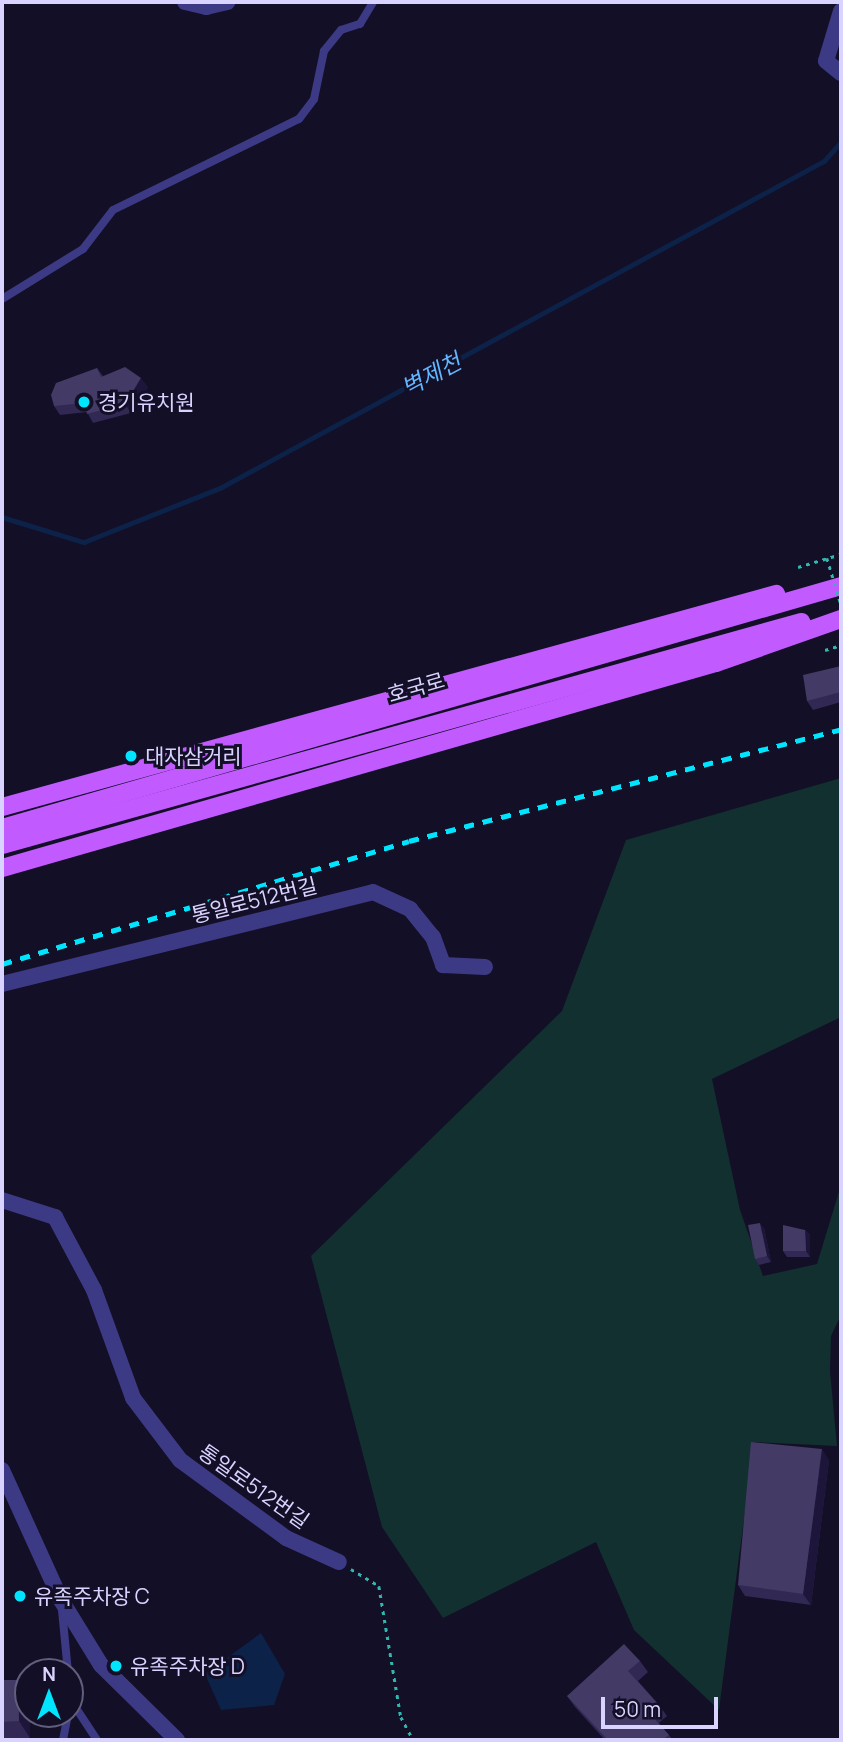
<!DOCTYPE html>
<meta charset="utf-8">
<style>
body{margin:0}
#map{position:relative;width:843px;height:1742px;overflow:hidden;background:#130f26;font-family:Manrope,"Noto Sans KR",sans-serif}
div>[style]{position:absolute}
.green>*{inset:0;background:#12302f}
.water>*{inset:0;background:#0c2248}
.stream>*{height:4.5px;margin:-2.25px;padding:0 2.25px;transform-origin:2.25px;border-radius:2.25px;background:#0c2248}
.path>*{height:2.5px;margin-top:-1.25px;transform-origin:0;background:repeating-linear-gradient(90deg,#2fb8b0 0 3.5px,transparent 0 8.5px)}
.service>*{height:8px;margin:-4px;padding:0 4px;transform-origin:4px;border-radius:4px;background:#3d3a85}
.minor>*{height:16px;margin:-8px;padding:0 8px;transform-origin:8px;border-radius:8px;background:#3d3a85}
.primary>*{height:18px;margin:-9px;padding:0 9px;transform-origin:9px;border-radius:9px;background:#c25bff}
.rail>*{height:4.5px;margin-top:-2.25px;transform-origin:0;background:repeating-linear-gradient(90deg,#00e5ff 0 10px,transparent 0 19px)}
.path-bridge>*{height:2.5px;margin-top:-1.25px;transform-origin:0;background:repeating-linear-gradient(90deg,#2fb8b0 0 3.5px,transparent 0 8.5px)}
.wall>*{inset:0;background:#312854}
.shaded-wall>*{inset:0;background:#1d163a}
.building>*{inset:0;background:#433a66}
.dots>*{width:19px;height:19px;translate:-50% -50%;box-sizing:border-box;border:4px solid #130f26;border-radius:50%}
span{translate:-50% -50%;white-space:nowrap;text-align:center;line-height:1.15;-webkit-text-stroke:6px #130f26;paint-order:stroke}
.poi-label{font-size:21px;color:#d9d4ff}
.left{translate:0 -50%;text-align:left}
.street-label{font-size:21px;color:#d9d4ff}
.water-label{font-size:23px;color:#62b6ff;font-style:italic}
.frame{position:absolute;inset:0;border:4px solid #d9d4ff;pointer-events:none}
.north{position:absolute;left:14px;top:1658px;width:70px;height:70px;box-sizing:border-box;background:#130f26;border:2px solid #625e7d;border-radius:50%;rotate:0deg;font-size:19px;font-weight:700;line-height:28px;text-align:center;color:#d9d4ff}
.north::after{content:'';display:block;margin:auto;width:24px;height:32px;background:#00e5ff;clip-path:polygon(50% 0,100% 100%,50% 72%,0 100%)}
.scale{position:absolute;left:601px;top:1697px;width:117px;height:32px;box-sizing:border-box;border:4px solid #d9d4ff;border-top:0;padding-left:9px;font-size:21px;line-height:24px;white-space:nowrap;color:#d9d4ff;-webkit-text-stroke:5px #130f26;paint-order:stroke}
</style>
<div id="map">
<div class="green">
<div style="clip-path:polygon(841px 778px,841px 1017px,712px 1079px,740px 1210px,763px 1276px,817px 1264px,841px 1185px,841px 1315px,831px 1336px,830px 1371px,837px 1446px,754px 1442px,719px 1710px,634px 1630px,596px 1542px,443px 1618px,382px 1527px,311px 1256px,562px 1011px,626px 840px)"></div>
</div>
<div class="water">
<div style="clip-path:polygon(261px 1633px,285px 1674px,274px 1705px,221px 1710px,205px 1674px)"></div>
</div>
<div class="stream">
<div style="left:2px;top:517px;width:86px;rotate:17deg"></div>
<div style="left:84px;top:542px;width:146px;rotate:-21.7deg"></div>
<div style="left:220px;top:488px;width:687px;rotate:-28.43deg"></div>
<div style="left:824px;top:161px;width:25px;rotate:-48deg"></div>
</div>
<div class="path">
<div style="left:798px;top:567px;width:45px;rotate:-16.8deg"></div>
<div style="left:825px;top:650px;width:17px;rotate:-17deg"></div>
<div style="left:351px;top:1569px;width:33px;rotate:31deg"></div>
<div style="left:379px;top:1586px;width:133px;rotate:80.5deg"></div>
<div style="left:401px;top:1717px;width:26px;rotate:62deg"></div>
</div>
<div class="service">
<div style="left:2px;top:299px;width:95px;rotate:-31.7deg"></div>
<div style="left:83px;top:249px;width:49px;rotate:-52.4deg"></div>
<div style="left:113px;top:210px;width:207px;rotate:-26.1deg"></div>
<div style="left:299px;top:119px;width:25px;rotate:-53deg"></div>
<div style="left:314px;top:99px;width:49px;rotate:-78.2deg"></div>
<div style="left:324px;top:51px;width:27px;rotate:-51deg"></div>
<div style="left:341px;top:30px;width:20px;rotate:-18deg"></div>
<div style="left:360px;top:24px;width:26px;rotate:-59deg"></div>
<div style="left:62px;top:1610px;width:62px;rotate:84.5deg"></div>
<div style="left:70px;top:1699px;width:49px;rotate:56.6deg"></div>
<div style="left:63px;top:1740px;width:26px;rotate:-79deg"></div>
</div>
<div class="minor">
<div style="left:185px;top:2px;width:22px;rotate:13deg"></div>
<div style="left:206px;top:7px;width:22px;rotate:-13deg"></div>
<div style="left:841px;top:11px;width:52px;rotate:106.7deg"></div>
<div style="left:826px;top:61px;width:19px;rotate:39deg"></div>
<div style="left:2px;top:984px;width:382px;rotate:-13.9deg"></div>
<div style="left:373px;top:892px;width:41px;rotate:24.7deg"></div>
<div style="left:410px;top:909px;width:36px;rotate:51deg"></div>
<div style="left:433px;top:937px;width:30px;rotate:70deg"></div>
<div style="left:443px;top:965px;width:42px;rotate:2.7deg"></div>
<div style="left:2px;top:1200px;width:56px;rotate:17.8deg"></div>
<div style="left:55px;top:1217px;width:83px;rotate:61.9deg"></div>
<div style="left:94px;top:1290px;width:115px;rotate:70.1deg"></div>
<div style="left:133px;top:1398px;width:78px;rotate:52.8deg"></div>
<div style="left:180px;top:1460px;width:132px;rotate:36.3deg"></div>
<div style="left:286px;top:1538px;width:58px;rotate:24.4deg"></div>
<div style="left:2px;top:1470px;width:143px;rotate:65.6deg"></div>
<div style="left:61px;top:1600px;width:76px;rotate:58.4deg"></div>
<div style="left:101px;top:1665px;width:107px;rotate:44.6deg"></div>
</div>
<div class="primary">
<div style="left:2px;top:807px;width:803px;rotate:-15.39deg"></div>
<div style="left:2px;top:828px;width:873px;rotate:-16.09deg"></div>
<div style="left:2px;top:845px;width:830px;rotate:-15.59deg"></div>
<div style="left:2px;top:868px;width:743px;rotate:-16.02deg"></div>
<div style="left:716px;top:663px;width:133px;rotate:-19.4deg"></div>
</div>
<div class="rail">
<div style="left:2px;top:964px;width:425px;rotate:-16.8deg"></div>
<div style="left:409px;top:841px;width:446px;rotate:-14.5deg"></div>
</div>
<div class="path-bridge">
<div style="left:827px;top:558px;width:48px;rotate:73.1deg"></div>
</div>
<div class="wall">
<div style="clip-path:polygon(97px 368px,103px 376px,148px 387px,131px 413px,93px 423px,87px 412px,60px 415px,54px 406px)"></div>
<div style="clip-path:polygon(841px 666px,841px 702px,813px 710px,807px 701px)"></div>
<div style="clip-path:polygon(764px 1228px,771px 1262px,759px 1265px,755px 1259px)"></div>
<div style="clip-path:polygon(805px 1230px,810px 1235px,810px 1257px,787px 1257px,783px 1251px)"></div>
<div style="clip-path:polygon(829px 1460px,811px 1605px,745px 1596px,738px 1585px)"></div>
<div style="clip-path:polygon(640px 1661px,648px 1672px,638px 1681px,659px 1705px,667px 1716px,659px 1723px,673px 1740px,605px 1740px,575px 1707px,567px 1696px)"></div>
<div style="clip-path:polygon(2px 1680px,18px 1680px,28px 1694px,28px 1714px,30px 1738px,2px 1740px)"></div>
</div>
<div class="shaded-wall">
<div style="clip-path:polygon(141px 378px,148px 387px,131px 413px,125px 404px)"></div>
<div style="clip-path:polygon(760px 1223px,764px 1228px,771px 1262px,767px 1256px)"></div>
<div style="clip-path:polygon(805px 1230px,810px 1235px,810px 1257px,806px 1251px)"></div>
<div style="clip-path:polygon(822px 1449px,829px 1460px,811px 1605px,803px 1594px)"></div>
<div style="clip-path:polygon(18px 1680px,28px 1694px,28px 1714px,30px 1714px,30px 1738px,19px 1721px)"></div>
</div>
<div class="building">
<div style="clip-path:polygon(125px 367px,141px 378px,125px 404px,87px 414px,84px 403px,54px 406px,51px 395px,56px 383px,97px 368px,101px 377px)"></div>
<div style="clip-path:polygon(841px 666px,841px 692px,807px 701px,803px 675px)"></div>
<div style="clip-path:polygon(760px 1223px,767px 1256px,755px 1259px,748px 1225px)"></div>
<div style="clip-path:polygon(783px 1225px,805px 1230px,806px 1251px,783px 1251px)"></div>
<div style="clip-path:polygon(751px 1442px,822px 1449px,803px 1594px,738px 1585px)"></div>
<div style="clip-path:polygon(624px 1644px,640px 1661px,628px 1671px,659px 1705px,649px 1713px,669px 1735px,662px 1740px,608px 1740px,567px 1696px)"></div>
<div style="clip-path:polygon(2px 1680px,18px 1680px,19px 1721px,2px 1722px)"></div>
</div>
<div class="dots">
<div style="left:84px;top:402px;background:#00e5ff"></div>
<div style="left:131px;top:756px;background:#00e5ff"></div>
<div style="left:20px;top:1596px;background:#00e5ff"></div>
<div style="left:116px;top:1666px;background:#00e5ff"></div>
</div>
<div class="poi-label">
<span class="left" style="left:98px;top:402px">경기유치원</span>
<span class="left" style="left:145px;top:756px">대자삼거리</span>
<span class="left" style="left:34px;top:1596px">유족주차장 C</span>
<span class="left" style="left:130px;top:1666px">유족주차장 D</span>
</div>
<div class="street-label">
<span style="left:416px;top:687px;rotate:-16deg">호국로</span>
<span style="left:254px;top:900px;rotate:-14deg">통일로512번길</span>
<span style="left:254px;top:1486px;rotate:35deg">통일로512번길</span>
</div>
<div class="water-label">
<span style="left:431px;top:374px;rotate:-28deg">벽제천</span>
</div>
<div class="frame"></div>
<div class="north">N</div>
<div class="scale">50 m</div>
</div>
